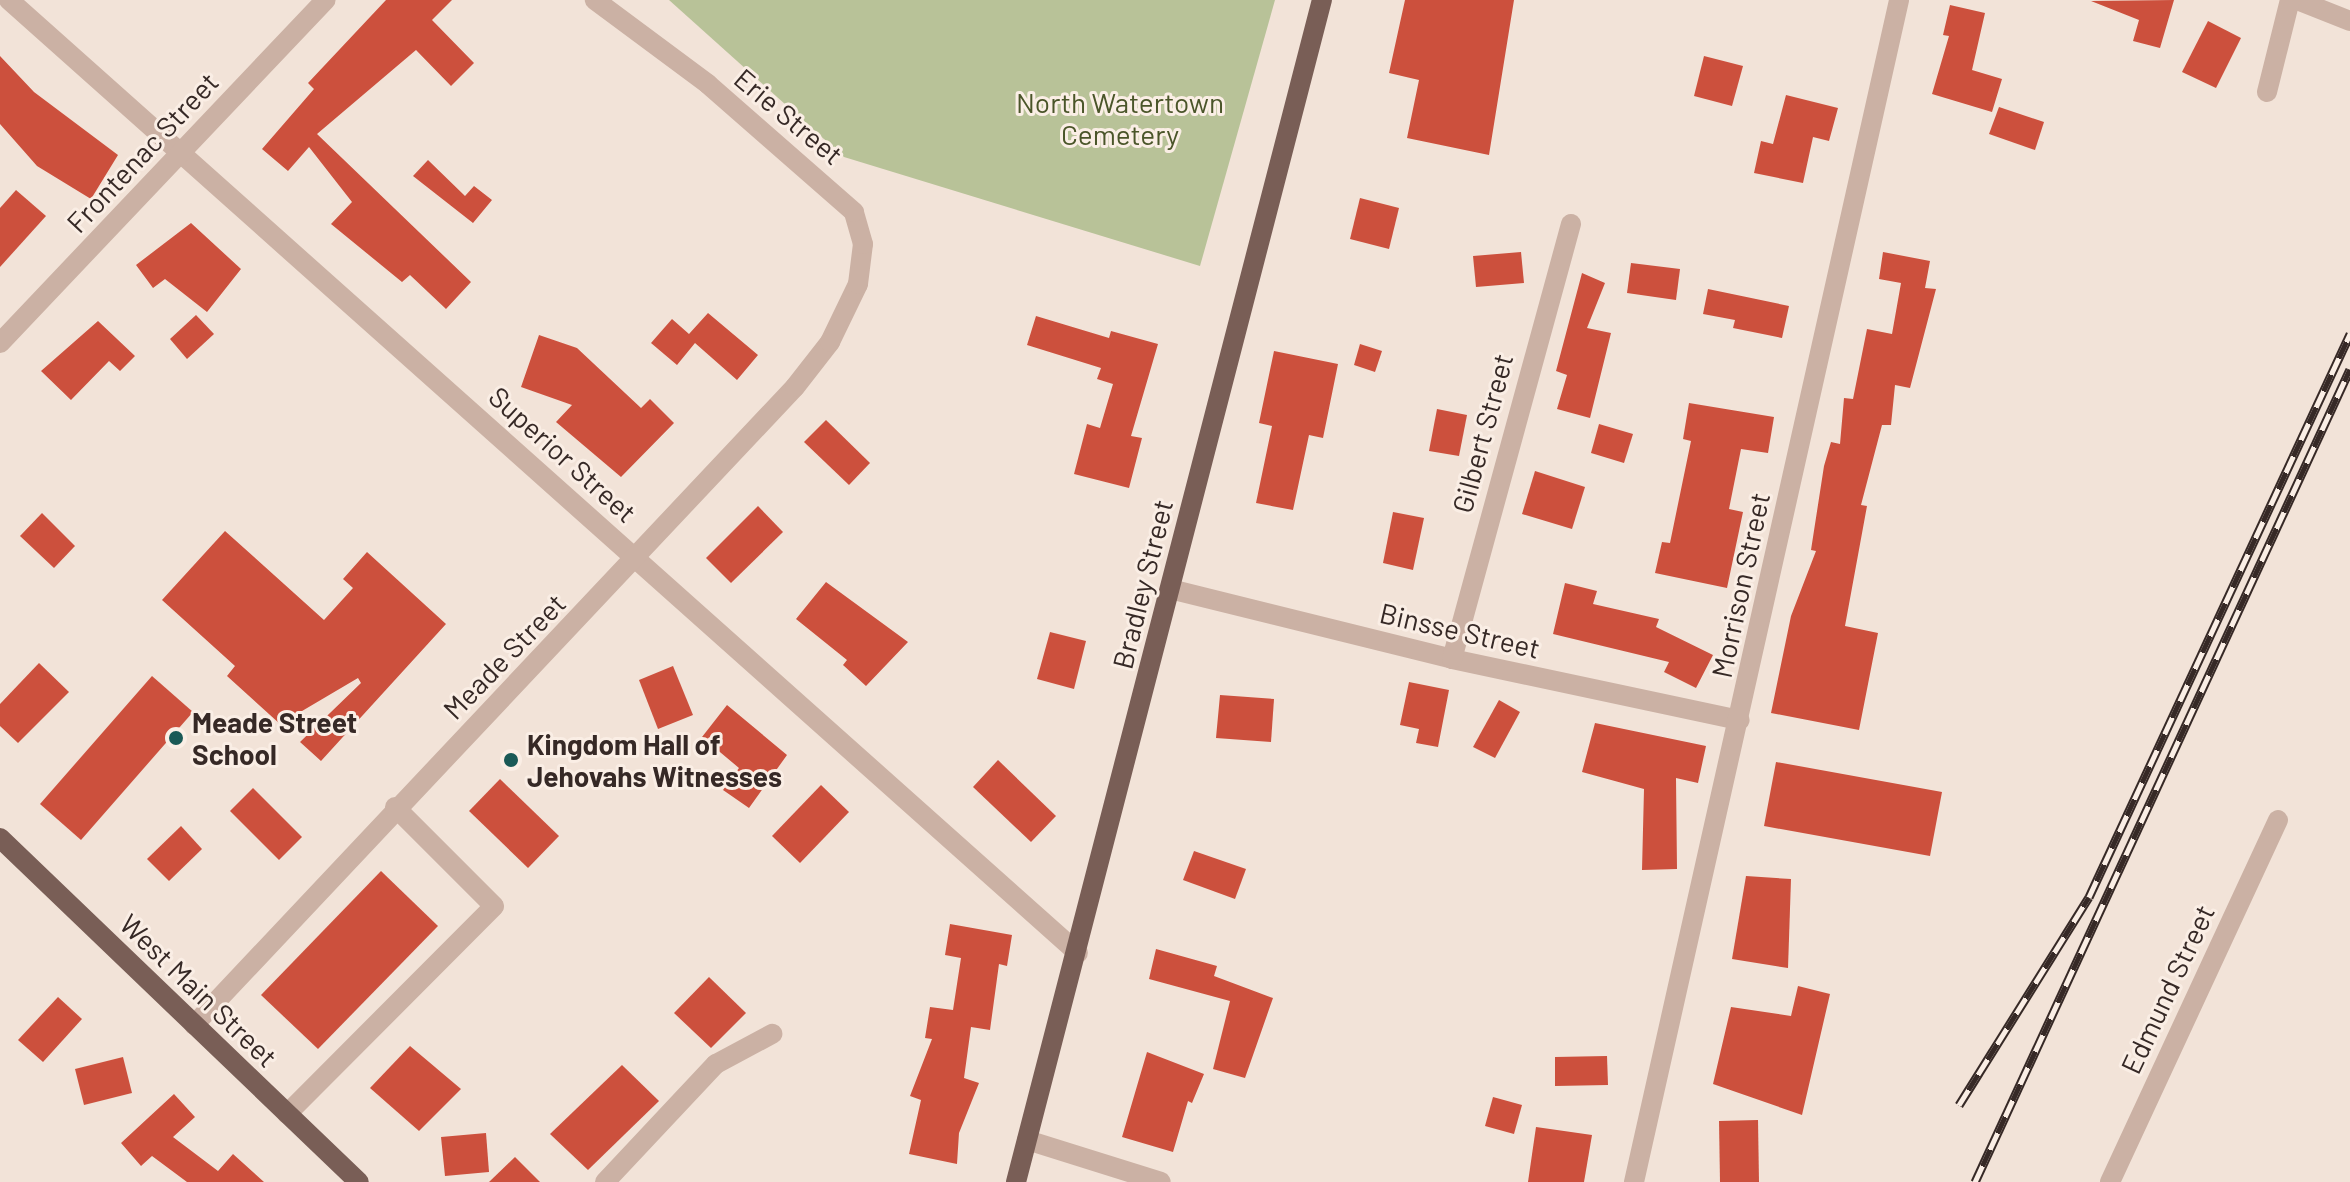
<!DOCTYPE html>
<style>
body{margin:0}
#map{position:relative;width:2350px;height:1182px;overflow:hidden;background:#f2e3d8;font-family:Barlow,sans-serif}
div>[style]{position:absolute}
.green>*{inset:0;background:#b8c298}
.building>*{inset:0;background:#cc503d}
.minor>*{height:20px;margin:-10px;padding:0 10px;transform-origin:10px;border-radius:10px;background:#cbb1a4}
.major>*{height:20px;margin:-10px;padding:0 10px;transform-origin:10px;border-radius:10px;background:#795e56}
.rail>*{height:9px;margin-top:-4.5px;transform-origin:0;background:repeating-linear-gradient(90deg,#faeee5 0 18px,#362926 0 36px);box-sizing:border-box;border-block:2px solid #362926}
.dots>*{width:22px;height:22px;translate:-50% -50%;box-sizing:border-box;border:4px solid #faeee5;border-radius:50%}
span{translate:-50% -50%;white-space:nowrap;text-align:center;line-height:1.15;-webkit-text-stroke:6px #faeee5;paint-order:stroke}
.park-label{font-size:28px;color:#4a5529}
.street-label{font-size:28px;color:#362926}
.poi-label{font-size:28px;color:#362926;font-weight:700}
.left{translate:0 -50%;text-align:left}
</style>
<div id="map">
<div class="green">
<div style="clip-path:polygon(669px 0,1275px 0,1200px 266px,844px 157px)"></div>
</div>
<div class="building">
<div style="clip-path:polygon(386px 0,452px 0,432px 20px,474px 63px,451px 86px,416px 50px,317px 134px,471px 282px,446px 309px,410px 275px,402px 282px,331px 224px,352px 202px,309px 147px,288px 171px,262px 149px,314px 89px,308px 83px)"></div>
<div style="clip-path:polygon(1405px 0,1514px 0,1489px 155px,1407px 138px,1419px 80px,1389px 73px)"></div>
<div style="clip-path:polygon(2174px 0,2160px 48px,2133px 41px,2139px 20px,2091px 1px)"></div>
<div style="clip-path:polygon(1950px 5px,1985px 13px,1972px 70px,2002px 79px,1992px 112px,1932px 94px,1949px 36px,1943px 35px)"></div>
<div style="clip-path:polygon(2208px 21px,2241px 38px,2216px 88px,2182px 72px)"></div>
<div style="clip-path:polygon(0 56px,34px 92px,118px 155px,91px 199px,37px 166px,0 124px)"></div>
<div style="clip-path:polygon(1704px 56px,1743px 66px,1732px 106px,1694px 96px)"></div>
<div style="clip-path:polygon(1786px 95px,1838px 108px,1829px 141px,1813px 137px,1803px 183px,1754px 173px,1761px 141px,1773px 144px)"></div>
<div style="clip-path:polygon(1999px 107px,2044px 122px,2035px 150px,1989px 134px)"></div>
<div style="clip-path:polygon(428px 160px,465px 196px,474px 186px,492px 200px,473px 223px,413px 176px)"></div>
<div style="clip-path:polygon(16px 190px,46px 216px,0 267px,0 208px)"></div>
<div style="clip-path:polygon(1360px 198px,1399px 208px,1389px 249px,1350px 239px)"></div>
<div style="clip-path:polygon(191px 223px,241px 269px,207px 312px,165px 279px,153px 288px,136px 265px)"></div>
<div style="clip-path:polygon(1521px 252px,1524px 283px,1476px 287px,1473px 256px)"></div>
<div style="clip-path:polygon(1883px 252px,1930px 261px,1925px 288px,1936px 289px,1910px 388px,1895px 385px,1891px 425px,1882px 425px,1861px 505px,1867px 506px,1845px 626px,1878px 633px,1859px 730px,1771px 713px,1791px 616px,1816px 551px,1811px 550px,1824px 466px,1831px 442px,1840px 444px,1844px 398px,1853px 399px,1867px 329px,1892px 334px,1901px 283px,1879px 279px)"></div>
<div style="clip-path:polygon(1631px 263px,1680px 269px,1676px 300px,1627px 293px)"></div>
<div style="clip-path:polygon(1582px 273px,1605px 283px,1587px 328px,1611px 333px,1590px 418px,1557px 409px,1567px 375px,1556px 371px)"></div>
<div style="clip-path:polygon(1708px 289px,1789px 306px,1782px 338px,1733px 328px,1735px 320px,1703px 314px)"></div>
<div style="clip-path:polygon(708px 313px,758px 355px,737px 380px,695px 343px,677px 365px,651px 343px,672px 319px,689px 334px)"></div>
<div style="clip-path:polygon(196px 315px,214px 334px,187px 359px,170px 339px)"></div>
<div style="clip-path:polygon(1036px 316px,1109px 338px,1111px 331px,1158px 344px,1131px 436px,1142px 438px,1129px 488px,1074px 474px,1087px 424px,1100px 428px,1113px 384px,1097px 379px,1101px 368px,1027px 345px)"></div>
<div style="clip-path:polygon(98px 321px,135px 356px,120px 371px,109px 361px,71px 400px,41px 371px)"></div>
<div style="clip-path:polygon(539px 335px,577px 348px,641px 408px,650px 399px,674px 423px,621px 477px,556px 422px,572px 405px,521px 387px)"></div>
<div style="clip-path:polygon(1360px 344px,1382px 351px,1375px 372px,1354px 365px)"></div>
<div style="clip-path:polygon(1274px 351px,1338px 364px,1323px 438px,1309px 435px,1293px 510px,1256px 503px,1272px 426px,1259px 423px)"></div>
<div style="clip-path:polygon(1689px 403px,1774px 417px,1768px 453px,1741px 449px,1729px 509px,1743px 512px,1727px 588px,1655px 573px,1662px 542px,1670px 543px,1691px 441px,1683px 439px)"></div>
<div style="clip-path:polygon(1437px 409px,1467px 415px,1459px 456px,1429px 451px)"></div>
<div style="clip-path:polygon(826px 420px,870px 463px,849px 485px,804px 442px)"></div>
<div style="clip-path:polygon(1599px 424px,1633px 434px,1624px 463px,1591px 453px)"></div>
<div style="clip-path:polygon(1535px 471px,1585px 487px,1572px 529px,1522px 514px)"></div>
<div style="clip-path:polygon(758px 506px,783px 532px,731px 583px,706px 558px)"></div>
<div style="clip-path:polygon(1393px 512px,1424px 518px,1413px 570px,1383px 563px)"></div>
<div style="clip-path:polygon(42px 513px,75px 546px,54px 568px,20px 536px)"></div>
<div style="clip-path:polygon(225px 531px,324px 620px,353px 588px,343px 579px,367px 552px,446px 624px,321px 761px,300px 742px,361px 683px,358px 678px,280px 724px,227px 676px,235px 666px,162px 600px)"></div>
<div style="clip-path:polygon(826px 582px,908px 642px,866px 686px,843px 665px,847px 660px,796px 619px)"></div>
<div style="clip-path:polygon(1565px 583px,1597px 591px,1593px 604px,1659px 619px,1656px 627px,1713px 655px,1696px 688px,1664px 672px,1669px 662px,1553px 634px)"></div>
<div style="clip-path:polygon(1050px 632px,1086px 641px,1074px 689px,1037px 679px)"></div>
<div style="clip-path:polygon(39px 663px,69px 692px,18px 743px,0 726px,0 704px)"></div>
<div style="clip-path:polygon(673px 666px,693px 715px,658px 729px,639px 680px)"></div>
<div style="clip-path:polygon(152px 676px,193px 712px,81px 840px,40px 804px)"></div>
<div style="clip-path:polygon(1409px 682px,1449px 690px,1438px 747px,1416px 743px,1419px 729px,1400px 725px)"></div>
<div style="clip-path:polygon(1220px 695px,1274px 699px,1271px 742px,1216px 738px)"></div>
<div style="clip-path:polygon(1499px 700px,1520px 712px,1495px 758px,1473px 747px)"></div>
<div style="clip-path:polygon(727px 705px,787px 755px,749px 808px,723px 790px,739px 768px,702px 737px)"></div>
<div style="clip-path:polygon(1595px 723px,1706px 746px,1698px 783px,1676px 778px,1677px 869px,1642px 870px,1644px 789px,1582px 772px)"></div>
<div style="clip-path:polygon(998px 760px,1056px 816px,1031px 842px,973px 787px)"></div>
<div style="clip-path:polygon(1776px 762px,1942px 792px,1930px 856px,1764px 826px)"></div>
<div style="clip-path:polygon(500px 779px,559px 836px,528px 868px,469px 811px)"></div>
<div style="clip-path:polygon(821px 785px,849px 812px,800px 863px,772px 836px)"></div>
<div style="clip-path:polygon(253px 788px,302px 837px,279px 860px,230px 811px)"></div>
<div style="clip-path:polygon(181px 826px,202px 849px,169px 881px,147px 859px)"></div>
<div style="clip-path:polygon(1194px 851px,1246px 869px,1235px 899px,1183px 880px)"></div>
<div style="clip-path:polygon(381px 871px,438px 926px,318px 1049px,261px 995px)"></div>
<div style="clip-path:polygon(1746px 876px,1791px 879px,1788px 968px,1732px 959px)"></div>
<div style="clip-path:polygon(950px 924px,1012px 935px,1007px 966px,999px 964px,990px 1030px,971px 1027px,964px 1078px,979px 1083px,959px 1133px,957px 1164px,909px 1154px,921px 1100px,910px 1096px,932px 1039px,925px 1038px,930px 1007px,953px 1010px,961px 958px,945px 955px)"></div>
<div style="clip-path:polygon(1156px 949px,1217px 966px,1214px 976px,1273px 998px,1245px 1078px,1213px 1069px,1230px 1001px,1149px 979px)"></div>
<div style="clip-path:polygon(709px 977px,746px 1013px,711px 1048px,674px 1013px)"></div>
<div style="clip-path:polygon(1798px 986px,1830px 994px,1802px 1115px,1713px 1084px,1731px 1007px,1791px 1016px)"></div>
<div style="clip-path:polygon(58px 997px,82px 1019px,43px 1062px,18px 1040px)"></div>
<div style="clip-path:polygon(410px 1046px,461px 1089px,419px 1131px,370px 1088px)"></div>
<div style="clip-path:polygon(1147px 1052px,1204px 1074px,1192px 1103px,1188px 1101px,1173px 1152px,1122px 1137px)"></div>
<div style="clip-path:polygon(1607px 1056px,1608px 1085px,1555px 1086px,1555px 1057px)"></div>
<div style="clip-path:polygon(123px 1057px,132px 1093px,84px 1105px,75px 1069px)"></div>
<div style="clip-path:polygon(622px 1065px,659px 1101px,588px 1170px,550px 1134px)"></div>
<div style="clip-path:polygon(174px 1094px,195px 1117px,173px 1137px,218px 1171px,233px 1154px,264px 1182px,187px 1182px,152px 1156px,141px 1166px,121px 1143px)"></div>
<div style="clip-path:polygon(1493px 1097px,1522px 1105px,1514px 1134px,1485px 1126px)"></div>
<div style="clip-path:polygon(1758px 1120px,1759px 1182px,1720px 1182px,1719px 1121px)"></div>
<div style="clip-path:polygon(1536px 1127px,1592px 1135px,1584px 1182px,1528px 1182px)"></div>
<div style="clip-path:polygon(486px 1133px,489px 1172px,445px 1176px,441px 1137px)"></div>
<div style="clip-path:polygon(515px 1157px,540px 1182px,489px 1182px)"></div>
</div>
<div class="minor">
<div style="left:9px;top:0;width:1432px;rotate:41.72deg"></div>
<div style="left:2297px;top:0;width:57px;rotate:21.6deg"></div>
<div style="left:2267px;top:92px;width:95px;rotate:-76deg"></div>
<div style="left:0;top:343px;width:473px;rotate:-46.5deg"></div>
<div style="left:1170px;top:589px;width:291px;rotate:13.9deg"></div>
<div style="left:1452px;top:659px;width:294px;rotate:12deg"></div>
<div style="left:1452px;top:659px;width:451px;rotate:-74.7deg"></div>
<div style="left:194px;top:1025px;width:876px;rotate:-46.71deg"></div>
<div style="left:795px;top:387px;width:57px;rotate:-52.1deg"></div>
<div style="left:830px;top:342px;width:64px;rotate:-64.2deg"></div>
<div style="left:858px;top:284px;width:40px;rotate:-82.9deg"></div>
<div style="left:863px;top:244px;width:33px;rotate:-106deg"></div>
<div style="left:854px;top:212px;width:194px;rotate:-138.8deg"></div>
<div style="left:708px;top:84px;width:141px;rotate:-143.4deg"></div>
<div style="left:287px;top:1114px;width:293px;rotate:-45.1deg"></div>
<div style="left:494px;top:906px;width:140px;rotate:-135deg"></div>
<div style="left:1027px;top:1140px;width:140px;rotate:17.4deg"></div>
<div style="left:605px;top:1182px;width:162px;rotate:-46.8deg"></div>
<div style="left:716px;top:1064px;width:64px;rotate:-28.2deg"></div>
<div style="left:1634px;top:1182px;width:1211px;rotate:-77.36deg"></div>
<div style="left:2110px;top:1182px;width:399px;rotate:-65.1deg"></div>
</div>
<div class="major">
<div style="left:0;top:838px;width:497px;rotate:43.8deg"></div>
<div style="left:1016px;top:1182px;width:1221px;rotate:-75.49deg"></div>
</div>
<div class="rail">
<div style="left:1959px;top:1105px;width:245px;rotate:-58deg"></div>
<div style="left:2089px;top:897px;width:621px;rotate:-65.13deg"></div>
<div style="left:1975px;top:1182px;width:895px;rotate:-65.24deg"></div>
</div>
<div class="dots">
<div style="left:176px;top:738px;background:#1a5956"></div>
<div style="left:511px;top:760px;background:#1a5956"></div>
</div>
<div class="park-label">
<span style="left:1120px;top:118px">North Watertown<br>Cemetery</span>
</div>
<div class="street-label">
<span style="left:789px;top:116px;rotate:40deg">Erie Street</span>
<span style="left:142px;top:152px;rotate:-47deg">Frontenac Street</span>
<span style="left:1482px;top:433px;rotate:-75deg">Gilbert Street</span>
<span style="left:563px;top:454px;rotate:42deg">Superior Street</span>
<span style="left:1142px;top:584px;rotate:-76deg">Bradley Street</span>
<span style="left:1740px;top:585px;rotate:-78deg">Morrison Street</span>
<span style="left:1460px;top:630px;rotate:13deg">Binsse Street</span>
<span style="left:504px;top:656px;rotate:-46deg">Meade Street</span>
<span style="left:2167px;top:989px;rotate:-65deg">Edmund Street</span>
<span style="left:199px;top:990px;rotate:44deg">West Main Street</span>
</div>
<div class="poi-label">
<span class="left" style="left:192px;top:738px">Meade Street<br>School</span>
<span class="left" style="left:527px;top:760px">Kingdom Hall of<br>Jehovahs Witnesses</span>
</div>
</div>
